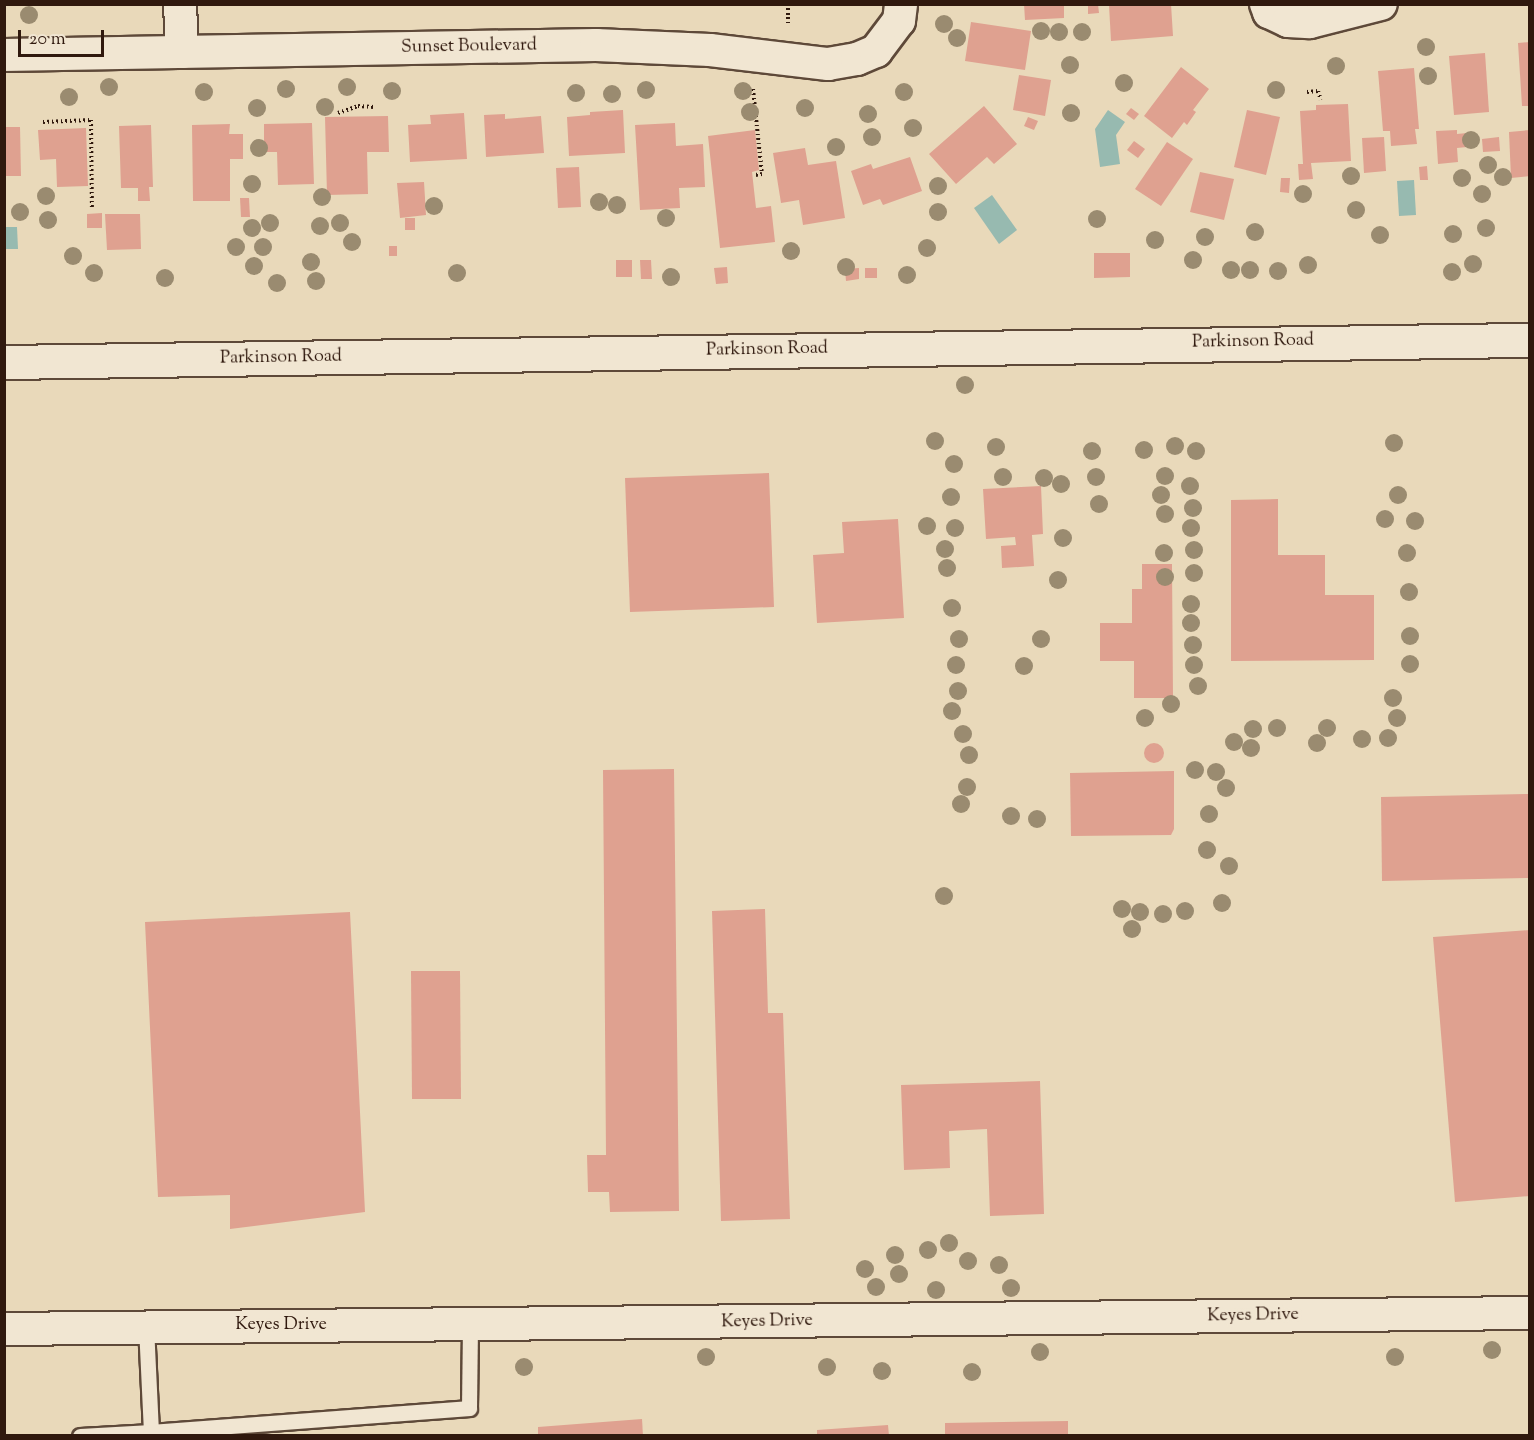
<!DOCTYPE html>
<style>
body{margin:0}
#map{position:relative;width:1534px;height:1440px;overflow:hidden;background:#e9d9ba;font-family:"Sorts Mill Goudy",serif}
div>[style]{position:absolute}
.water>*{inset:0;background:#97bab0}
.building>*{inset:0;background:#dfa190}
.round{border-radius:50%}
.path>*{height:4px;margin-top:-2px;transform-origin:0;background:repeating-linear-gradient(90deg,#30190e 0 1.5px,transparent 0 4.5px)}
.roads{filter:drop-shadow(2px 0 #5e4939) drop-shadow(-2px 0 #5e4939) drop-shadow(0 2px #5e4939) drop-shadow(0 -2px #5e4939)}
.lane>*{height:15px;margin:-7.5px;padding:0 7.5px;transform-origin:7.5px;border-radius:7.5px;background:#f1e6d2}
.street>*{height:32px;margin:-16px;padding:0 16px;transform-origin:16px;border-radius:16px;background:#f1e6d2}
.secondary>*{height:33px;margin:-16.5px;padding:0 16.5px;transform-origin:16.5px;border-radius:16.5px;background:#f1e6d2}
.trees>*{width:18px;height:18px;margin:-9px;border-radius:50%;background:#9a8b70}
span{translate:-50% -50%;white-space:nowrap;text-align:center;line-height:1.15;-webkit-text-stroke:6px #f1e6d2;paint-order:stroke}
.street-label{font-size:18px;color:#30190e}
.frame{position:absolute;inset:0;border:6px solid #30190e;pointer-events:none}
.scale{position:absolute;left:18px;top:30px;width:86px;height:27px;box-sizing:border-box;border:3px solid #30190e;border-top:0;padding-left:8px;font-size:18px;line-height:21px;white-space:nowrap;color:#30190e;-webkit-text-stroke:4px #f1e6d2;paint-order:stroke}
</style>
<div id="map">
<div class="water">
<div style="clip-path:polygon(1108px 110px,1125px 122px,1116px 135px,1120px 164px,1100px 167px,1095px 129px)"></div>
<div style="clip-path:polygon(1414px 180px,1416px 215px,1399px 216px,1397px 181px)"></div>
<div style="clip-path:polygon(992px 195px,1017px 230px,999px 244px,974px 208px)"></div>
<div style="clip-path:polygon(5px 227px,17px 227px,18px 249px,5px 249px)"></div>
</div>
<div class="building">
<div style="clip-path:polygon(1024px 4px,1064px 4px,1064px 18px,1025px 20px)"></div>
<div style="clip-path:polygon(1088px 4px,1098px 4px,1099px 13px,1088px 14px)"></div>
<div style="clip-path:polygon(1119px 4px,1171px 4px,1173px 36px,1111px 41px,1109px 5px)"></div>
<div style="clip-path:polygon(971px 22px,1031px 31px,1025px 70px,965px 61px)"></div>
<div style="clip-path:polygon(1530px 42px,1530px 106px,1522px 106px,1518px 43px)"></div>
<div style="clip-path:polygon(1485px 53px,1489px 112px,1454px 115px,1449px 56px)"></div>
<div style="clip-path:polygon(1181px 67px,1209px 89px,1193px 110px,1196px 112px,1187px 125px,1184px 122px,1172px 138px,1144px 116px)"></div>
<div style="clip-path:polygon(1414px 68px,1419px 129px,1415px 129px,1417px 144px,1391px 146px,1390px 131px,1383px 131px,1378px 71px)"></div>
<div style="clip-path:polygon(1019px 75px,1051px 80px,1045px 116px,1013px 110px)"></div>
<div style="clip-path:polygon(1348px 104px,1351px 161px,1311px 163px,1313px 179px,1299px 180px,1298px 164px,1303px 164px,1300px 111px,1316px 110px,1316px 105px)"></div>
<div style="clip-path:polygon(984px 106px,1017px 144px,994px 164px,987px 157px,956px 184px,929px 154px)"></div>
<div style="clip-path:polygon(1131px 108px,1139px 114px,1134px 120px,1126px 114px)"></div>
<div style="clip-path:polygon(623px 110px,625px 153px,569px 156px,567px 117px,590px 115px,590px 112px)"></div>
<div style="clip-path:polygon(1247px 110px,1280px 117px,1266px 175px,1234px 167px)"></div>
<div style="clip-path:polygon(464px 113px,467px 159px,410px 162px,408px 125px,431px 124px,430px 115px)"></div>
<div style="clip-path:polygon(505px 114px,505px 119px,541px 116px,544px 153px,486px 157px,484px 115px)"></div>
<div style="clip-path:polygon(388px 116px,389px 152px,367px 152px,368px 194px,327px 195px,325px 117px)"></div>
<div style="clip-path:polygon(1028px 117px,1038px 121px,1034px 130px,1024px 126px)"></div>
<div style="clip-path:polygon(312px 123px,314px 184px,278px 185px,277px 152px,264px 152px,264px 124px)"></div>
<div style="clip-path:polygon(675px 123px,676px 146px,703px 144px,705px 187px,679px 188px,680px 208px,640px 210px,635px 125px)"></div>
<div style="clip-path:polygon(230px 124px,229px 134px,243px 134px,243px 159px,230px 159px,230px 201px,193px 201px,192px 125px)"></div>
<div style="clip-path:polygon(151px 125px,153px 187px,149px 187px,150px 201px,138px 201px,138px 188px,121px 188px,119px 126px)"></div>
<div style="clip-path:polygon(4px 127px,20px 127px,21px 176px,4px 176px)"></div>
<div style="clip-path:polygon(86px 128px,88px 186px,57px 187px,56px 159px,40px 160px,38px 130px)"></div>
<div style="clip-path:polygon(755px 130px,759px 170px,752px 172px,756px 208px,771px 206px,775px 242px,720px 248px,708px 136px)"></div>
<div style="clip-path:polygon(1457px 130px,1457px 134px,1467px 133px,1467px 147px,1457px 148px,1458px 162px,1438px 164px,1436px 131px)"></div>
<div style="clip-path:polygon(1530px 130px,1530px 176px,1511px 178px,1509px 132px)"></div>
<div style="clip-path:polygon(1384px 137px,1386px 171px,1364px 173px,1362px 138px)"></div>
<div style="clip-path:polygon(1499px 137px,1500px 151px,1483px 152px,1482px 139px)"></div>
<div style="clip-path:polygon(1134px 141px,1145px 149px,1138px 158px,1127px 150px)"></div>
<div style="clip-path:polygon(1167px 142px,1193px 159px,1161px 206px,1135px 189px)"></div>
<div style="clip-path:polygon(805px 148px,808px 165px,836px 161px,845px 218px,803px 225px,799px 200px,781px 203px,773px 153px)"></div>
<div style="clip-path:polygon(910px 157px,922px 191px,883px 205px,880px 199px,863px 205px,851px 171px,871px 164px,873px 169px)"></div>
<div style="clip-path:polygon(1427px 166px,1428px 180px,1420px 180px,1419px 167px)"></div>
<div style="clip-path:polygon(579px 167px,581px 207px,558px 208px,556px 168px)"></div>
<div style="clip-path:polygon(1200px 172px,1234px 179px,1224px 220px,1190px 212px)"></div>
<div style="clip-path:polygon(1281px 178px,1290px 178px,1289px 193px,1280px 192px)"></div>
<div style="clip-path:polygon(424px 182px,426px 215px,400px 218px,397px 183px)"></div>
<div style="clip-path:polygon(240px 198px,249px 198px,250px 217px,241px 217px)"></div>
<div style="clip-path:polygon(102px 213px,102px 228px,87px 228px,87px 214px)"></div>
<div style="clip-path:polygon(105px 214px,140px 214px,141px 249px,107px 250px)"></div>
<div style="clip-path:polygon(405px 218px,415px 218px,415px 230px,405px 230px)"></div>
<div style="clip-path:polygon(389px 246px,397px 246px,397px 256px,389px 256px)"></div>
<div style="clip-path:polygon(1094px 253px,1130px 253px,1130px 277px,1094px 278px)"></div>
<div style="clip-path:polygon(616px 260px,632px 260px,632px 277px,616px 277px)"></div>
<div style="clip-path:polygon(640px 260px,651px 260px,652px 279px,641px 279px)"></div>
<div style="clip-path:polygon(727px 267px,728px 283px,716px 284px,714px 268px)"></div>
<div style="clip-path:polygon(859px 268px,859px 279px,846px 281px,845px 269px)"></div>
<div style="clip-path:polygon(865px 268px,877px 268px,877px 278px,865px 278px)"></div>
<div style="clip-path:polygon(769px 473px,774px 607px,630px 612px,625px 478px)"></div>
<div style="clip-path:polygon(1041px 486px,1043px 534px,1032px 535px,1034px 566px,1002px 568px,1001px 546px,1016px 545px,1015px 537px,986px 539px,983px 489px)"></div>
<div style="clip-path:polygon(1278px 499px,1278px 555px,1325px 555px,1325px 595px,1374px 595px,1374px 660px,1231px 661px,1231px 500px)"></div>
<div style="clip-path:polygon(898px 519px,904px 618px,817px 623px,813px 555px,844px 553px,842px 522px)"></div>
<div style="clip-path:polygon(1142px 564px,1172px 564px,1173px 698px,1134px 698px,1134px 661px,1100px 661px,1100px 623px,1132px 623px,1132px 589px,1142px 589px)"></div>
<div class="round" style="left:1144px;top:743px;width:20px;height:20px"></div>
<div style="clip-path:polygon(674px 769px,679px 1211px,610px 1212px,609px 1192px,588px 1192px,587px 1155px,606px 1155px,603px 770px)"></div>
<div style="clip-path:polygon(1174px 771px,1174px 829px,1171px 835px,1071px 836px,1070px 773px)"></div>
<div style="clip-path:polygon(1530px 794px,1530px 878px,1382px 881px,1381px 797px)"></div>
<div style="clip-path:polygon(765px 909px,768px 1013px,783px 1013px,790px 1219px,721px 1221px,712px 911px)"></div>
<div style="clip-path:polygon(350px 912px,365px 1212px,230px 1229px,230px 1195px,158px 1197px,145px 922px)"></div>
<div style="clip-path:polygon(1530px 930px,1530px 1196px,1455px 1202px,1433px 937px)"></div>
<div style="clip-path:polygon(411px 971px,460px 971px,461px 1099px,412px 1099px)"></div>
<div style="clip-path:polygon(1040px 1081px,1044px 1214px,990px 1216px,987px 1129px,949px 1131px,950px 1168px,904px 1170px,901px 1085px)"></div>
<div style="clip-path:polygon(642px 1419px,643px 1436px,538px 1436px,538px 1427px)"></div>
<div style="clip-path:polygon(1068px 1421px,1068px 1436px,945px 1436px,945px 1423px)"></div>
<div style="clip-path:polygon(888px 1425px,889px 1436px,817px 1436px,817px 1430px)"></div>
</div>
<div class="path">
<div style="left:788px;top:4px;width:20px;rotate:90deg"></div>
<div style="left:753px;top:89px;width:85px;rotate:84deg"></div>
<div style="left:762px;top:174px;width:7px;rotate:172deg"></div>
<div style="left:1307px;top:92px;width:11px;rotate:-5deg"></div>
<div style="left:1318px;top:91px;width:9px;rotate:72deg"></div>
<div style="left:338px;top:113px;width:21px;rotate:-19deg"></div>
<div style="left:358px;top:106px;width:16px;rotate:4deg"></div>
<div style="left:43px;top:122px;width:48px;rotate:-2.4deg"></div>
<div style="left:91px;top:120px;width:90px;rotate:89.4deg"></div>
</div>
<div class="roads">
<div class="lane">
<div style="left:80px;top:1436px;width:71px;rotate:-3.2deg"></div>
<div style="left:151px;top:1432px;width:105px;rotate:-92.7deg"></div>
<div style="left:150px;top:1436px;width:4px;rotate:-76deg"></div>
<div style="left:151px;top:1432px;width:319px;rotate:-4.3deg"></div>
<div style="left:469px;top:1408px;width:84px;rotate:-89.3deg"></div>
</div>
<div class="street">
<div style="left:180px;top:4px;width:48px;rotate:87.6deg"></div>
<div style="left:1266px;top:4px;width:9px;rotate:69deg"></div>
<div style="left:1269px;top:12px;width:21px;rotate:25deg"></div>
<div style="left:1288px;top:21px;width:22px;rotate:3deg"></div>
<div style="left:1310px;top:22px;width:73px;rotate:-14.2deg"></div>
<div style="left:4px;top:55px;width:592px;rotate:-0.97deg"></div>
<div style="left:596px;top:45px;width:114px;rotate:2.5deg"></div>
<div style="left:710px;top:50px;width:119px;rotate:6.8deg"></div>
<div style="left:828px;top:64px;width:29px;rotate:-10deg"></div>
<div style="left:857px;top:59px;width:21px;rotate:-23deg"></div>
<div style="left:876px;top:51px;width:38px;rotate:-53deg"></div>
<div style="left:899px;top:21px;width:17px;rotate:-83deg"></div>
<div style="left:4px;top:1329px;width:1526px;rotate:-0.6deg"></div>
</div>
<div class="secondary">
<div style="left:4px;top:362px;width:1526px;rotate:-0.83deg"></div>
</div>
</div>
<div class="trees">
<div style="left:29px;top:15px"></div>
<div style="left:944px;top:24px"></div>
<div style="left:1041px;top:31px"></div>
<div style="left:1059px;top:32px"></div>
<div style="left:1082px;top:32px"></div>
<div style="left:957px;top:38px"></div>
<div style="left:1426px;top:47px"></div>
<div style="left:1070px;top:65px"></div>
<div style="left:1336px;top:66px"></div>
<div style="left:1428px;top:76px"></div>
<div style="left:1124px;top:83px"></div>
<div style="left:109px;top:87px"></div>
<div style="left:347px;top:87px"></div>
<div style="left:286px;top:89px"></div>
<div style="left:646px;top:90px"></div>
<div style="left:1276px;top:90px"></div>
<div style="left:392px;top:91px"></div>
<div style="left:743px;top:91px"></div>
<div style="left:204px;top:92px"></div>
<div style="left:904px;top:92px"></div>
<div style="left:576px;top:93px"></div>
<div style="left:612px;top:94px"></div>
<div style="left:69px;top:97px"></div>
<div style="left:325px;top:107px"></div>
<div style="left:257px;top:108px"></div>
<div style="left:805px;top:108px"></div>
<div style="left:750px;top:112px"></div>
<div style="left:1071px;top:113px"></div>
<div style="left:868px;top:114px"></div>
<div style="left:913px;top:128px"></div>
<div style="left:872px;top:137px"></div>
<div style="left:1471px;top:140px"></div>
<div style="left:836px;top:147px"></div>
<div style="left:259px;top:148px"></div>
<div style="left:1488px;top:165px"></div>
<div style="left:1351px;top:176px"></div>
<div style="left:1503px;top:177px"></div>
<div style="left:1462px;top:178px"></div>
<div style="left:252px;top:184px"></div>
<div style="left:938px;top:186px"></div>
<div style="left:1303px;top:194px"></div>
<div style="left:1482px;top:194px"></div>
<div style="left:46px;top:196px"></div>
<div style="left:322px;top:197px"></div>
<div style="left:599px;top:202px"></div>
<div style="left:617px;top:205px"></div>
<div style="left:434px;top:206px"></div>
<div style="left:1356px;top:210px"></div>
<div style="left:20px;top:212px"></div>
<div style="left:938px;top:212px"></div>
<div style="left:666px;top:218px"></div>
<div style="left:1097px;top:219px"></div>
<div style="left:48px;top:220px"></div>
<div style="left:270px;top:223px"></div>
<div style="left:340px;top:223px"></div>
<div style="left:320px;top:226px"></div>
<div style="left:252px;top:228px"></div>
<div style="left:1486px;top:228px"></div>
<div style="left:1255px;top:232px"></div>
<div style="left:1453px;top:234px"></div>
<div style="left:1380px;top:235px"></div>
<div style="left:1205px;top:237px"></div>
<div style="left:1155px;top:240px"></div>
<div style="left:352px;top:242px"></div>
<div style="left:236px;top:247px"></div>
<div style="left:263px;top:247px"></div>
<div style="left:927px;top:248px"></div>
<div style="left:791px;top:251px"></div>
<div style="left:73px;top:256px"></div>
<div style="left:1193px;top:260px"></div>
<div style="left:311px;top:262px"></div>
<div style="left:1473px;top:264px"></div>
<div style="left:1308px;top:265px"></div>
<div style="left:254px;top:266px"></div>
<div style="left:846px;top:267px"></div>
<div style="left:1231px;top:270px"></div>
<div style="left:1250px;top:270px"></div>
<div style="left:1278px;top:271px"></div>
<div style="left:1452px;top:272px"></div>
<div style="left:94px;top:273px"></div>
<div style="left:457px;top:273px"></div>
<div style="left:907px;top:275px"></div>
<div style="left:671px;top:277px"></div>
<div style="left:165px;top:278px"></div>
<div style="left:316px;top:281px"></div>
<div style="left:277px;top:283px"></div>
<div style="left:965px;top:385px"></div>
<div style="left:935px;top:441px"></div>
<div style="left:1394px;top:443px"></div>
<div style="left:1175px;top:446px"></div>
<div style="left:996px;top:447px"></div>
<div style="left:1144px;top:450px"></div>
<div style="left:1092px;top:451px"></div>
<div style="left:1196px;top:451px"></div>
<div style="left:954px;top:464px"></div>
<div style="left:1165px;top:476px"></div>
<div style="left:1003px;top:477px"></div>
<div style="left:1096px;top:477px"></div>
<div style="left:1044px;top:478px"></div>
<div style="left:1061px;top:484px"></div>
<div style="left:1190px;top:486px"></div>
<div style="left:1161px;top:495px"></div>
<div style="left:1398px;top:495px"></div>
<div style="left:951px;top:497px"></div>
<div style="left:1099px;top:504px"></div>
<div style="left:1193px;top:508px"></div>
<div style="left:1165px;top:514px"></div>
<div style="left:1385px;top:519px"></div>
<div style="left:1415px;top:521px"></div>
<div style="left:927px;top:526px"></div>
<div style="left:955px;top:528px"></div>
<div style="left:1191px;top:528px"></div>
<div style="left:1063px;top:538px"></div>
<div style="left:945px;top:549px"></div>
<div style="left:1194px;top:550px"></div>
<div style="left:1164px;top:553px"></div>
<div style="left:1407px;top:553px"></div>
<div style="left:947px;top:568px"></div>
<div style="left:1194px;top:573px"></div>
<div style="left:1165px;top:577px"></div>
<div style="left:1058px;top:580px"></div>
<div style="left:1409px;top:592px"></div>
<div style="left:1191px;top:604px"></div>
<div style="left:952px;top:608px"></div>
<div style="left:1191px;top:623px"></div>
<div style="left:1410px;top:636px"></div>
<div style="left:959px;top:639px"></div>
<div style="left:1041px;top:639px"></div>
<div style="left:1193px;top:645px"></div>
<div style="left:1410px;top:664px"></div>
<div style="left:956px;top:665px"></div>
<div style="left:1194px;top:665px"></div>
<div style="left:1024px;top:666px"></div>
<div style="left:1198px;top:686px"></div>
<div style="left:958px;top:691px"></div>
<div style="left:1393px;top:698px"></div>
<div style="left:1171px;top:704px"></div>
<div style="left:952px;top:711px"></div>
<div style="left:1145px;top:718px"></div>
<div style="left:1397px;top:718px"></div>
<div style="left:1277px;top:728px"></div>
<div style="left:1327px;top:728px"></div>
<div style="left:1253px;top:729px"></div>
<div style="left:963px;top:734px"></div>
<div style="left:1388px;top:738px"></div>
<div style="left:1362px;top:739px"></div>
<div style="left:1234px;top:742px"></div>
<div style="left:1317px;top:743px"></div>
<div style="left:1251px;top:748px"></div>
<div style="left:969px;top:755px"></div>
<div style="left:1195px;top:770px"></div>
<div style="left:1216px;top:772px"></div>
<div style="left:967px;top:787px"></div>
<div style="left:1226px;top:788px"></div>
<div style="left:961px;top:804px"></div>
<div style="left:1209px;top:814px"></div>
<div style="left:1011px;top:816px"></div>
<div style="left:1037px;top:819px"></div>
<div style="left:1207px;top:850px"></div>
<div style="left:1229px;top:866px"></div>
<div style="left:944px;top:896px"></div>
<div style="left:1222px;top:903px"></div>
<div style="left:1122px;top:909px"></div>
<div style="left:1185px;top:911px"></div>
<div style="left:1140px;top:912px"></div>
<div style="left:1163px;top:914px"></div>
<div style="left:1132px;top:929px"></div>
<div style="left:949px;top:1243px"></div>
<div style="left:928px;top:1250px"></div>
<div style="left:895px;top:1255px"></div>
<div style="left:968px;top:1261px"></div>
<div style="left:999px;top:1265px"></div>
<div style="left:865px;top:1269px"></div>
<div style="left:899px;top:1274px"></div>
<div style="left:876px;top:1287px"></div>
<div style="left:1011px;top:1288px"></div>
<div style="left:936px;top:1290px"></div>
<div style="left:1492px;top:1350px"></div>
<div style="left:1040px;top:1352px"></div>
<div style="left:706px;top:1357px"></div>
<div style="left:1395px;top:1357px"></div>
<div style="left:524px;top:1367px"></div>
<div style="left:827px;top:1367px"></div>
<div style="left:882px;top:1371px"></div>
<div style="left:972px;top:1372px"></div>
</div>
<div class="street-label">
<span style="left:469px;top:47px;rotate:-1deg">Sunset Boulevard</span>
<span style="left:1253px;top:342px;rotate:-1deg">Parkinson Road</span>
<span style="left:767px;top:350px;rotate:-1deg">Parkinson Road</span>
<span style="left:281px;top:358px;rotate:-1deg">Parkinson Road</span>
<span style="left:1253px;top:1316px;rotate:-1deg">Keyes Drive</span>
<span style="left:767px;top:1322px;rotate:-1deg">Keyes Drive</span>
<span style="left:281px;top:1325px">Keyes Drive</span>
</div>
<div class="frame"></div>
<div class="scale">20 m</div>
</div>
